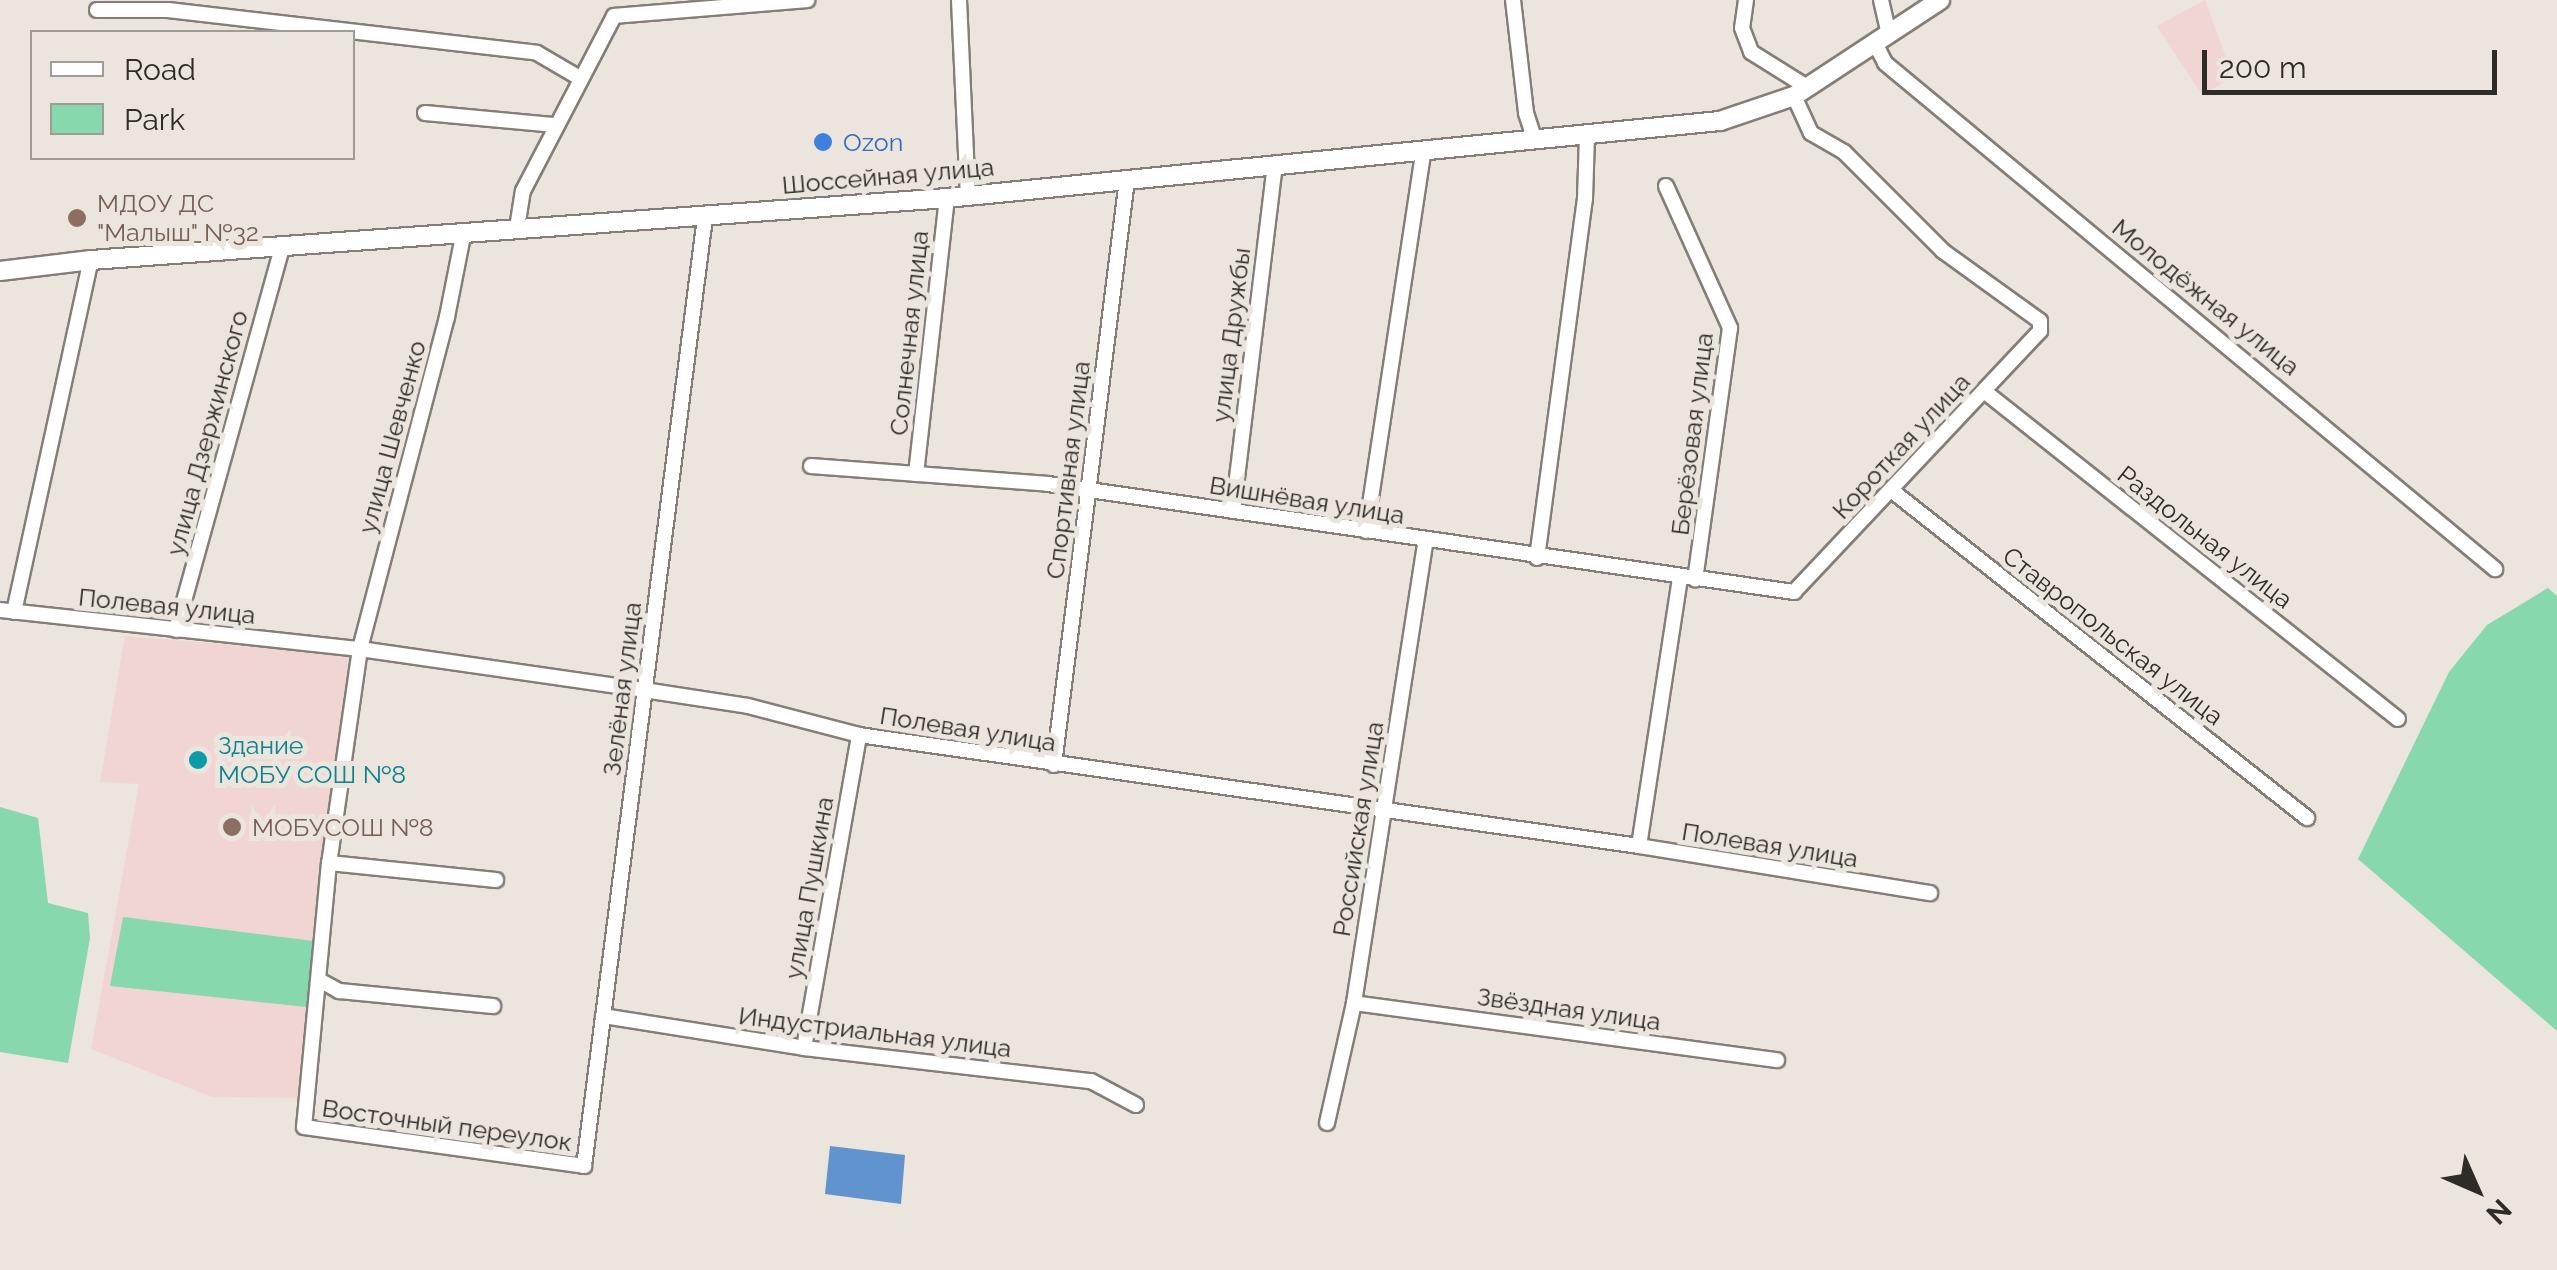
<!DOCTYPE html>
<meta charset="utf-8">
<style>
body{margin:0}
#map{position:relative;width:2557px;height:1270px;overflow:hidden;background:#ebe5dd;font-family:Raleway,sans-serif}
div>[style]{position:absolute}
.education>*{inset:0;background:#f0d5d2}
.green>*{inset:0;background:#87d8ad}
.water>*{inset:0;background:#6193cf}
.roads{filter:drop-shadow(2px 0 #847e77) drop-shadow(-2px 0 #847e77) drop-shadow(0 2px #847e77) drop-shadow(0 -2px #847e77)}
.minor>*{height:14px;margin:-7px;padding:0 7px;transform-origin:7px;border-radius:7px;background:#fff}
.major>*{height:18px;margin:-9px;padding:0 9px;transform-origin:9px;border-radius:9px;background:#fff}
.dots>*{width:28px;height:28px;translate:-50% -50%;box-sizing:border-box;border:5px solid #ebe5dd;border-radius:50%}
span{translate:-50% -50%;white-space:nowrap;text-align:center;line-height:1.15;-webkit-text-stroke:10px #ebe5dd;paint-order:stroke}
.shop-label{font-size:25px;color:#366cbe}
.left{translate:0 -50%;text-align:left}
.street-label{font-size:25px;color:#2e2c29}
.education-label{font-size:25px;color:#785e54}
.culture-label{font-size:25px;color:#0d838f}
.legend{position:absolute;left:30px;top:30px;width:325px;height:130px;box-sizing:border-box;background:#ebe5dd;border:2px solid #9f9b95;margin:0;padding:12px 18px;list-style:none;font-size:30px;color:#2e2c29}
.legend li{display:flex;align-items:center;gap:20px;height:50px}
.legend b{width:50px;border:2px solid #9f9b95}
.north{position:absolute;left:2427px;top:1140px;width:100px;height:100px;-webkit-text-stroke:8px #ebe5dd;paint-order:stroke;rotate:135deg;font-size:28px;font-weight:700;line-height:40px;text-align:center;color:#2e2c29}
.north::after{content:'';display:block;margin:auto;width:35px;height:45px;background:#2e2c29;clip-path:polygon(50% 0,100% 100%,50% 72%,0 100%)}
.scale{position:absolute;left:2202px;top:50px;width:295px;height:45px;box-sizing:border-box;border:5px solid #2e2c29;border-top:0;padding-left:12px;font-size:30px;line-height:35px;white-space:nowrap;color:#2e2c29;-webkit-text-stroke:8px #ebe5dd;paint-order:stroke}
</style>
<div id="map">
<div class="education">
<div style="clip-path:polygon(2205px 0,2233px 77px,2202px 95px,2157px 26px)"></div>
<div style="clip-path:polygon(125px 636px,359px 655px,303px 1098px,212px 1097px,91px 1049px,139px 784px,100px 782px)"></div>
</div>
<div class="green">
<div style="clip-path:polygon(2548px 588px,2557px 596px,2557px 1031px,2358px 859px,2449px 672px,2487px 625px)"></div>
<div style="clip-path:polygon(0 807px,38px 818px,48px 903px,88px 913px,90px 938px,68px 1063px,0 1052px)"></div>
<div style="clip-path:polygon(123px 917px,322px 942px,316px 1008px,110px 986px)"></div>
</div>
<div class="water">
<div style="clip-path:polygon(830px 1146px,905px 1155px,901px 1204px,825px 1194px)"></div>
</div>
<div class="roads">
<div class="minor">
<div style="left:959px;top:0;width:195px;rotate:87.4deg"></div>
<div style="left:1513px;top:0;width:114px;rotate:83.4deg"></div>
<div style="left:1526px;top:113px;width:29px;rotate:72deg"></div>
<div style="left:1746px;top:0;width:28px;rotate:98deg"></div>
<div style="left:1742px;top:28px;width:26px;rotate:69deg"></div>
<div style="left:1751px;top:52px;width:66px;rotate:32deg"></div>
<div style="left:1881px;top:0;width:32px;rotate:77deg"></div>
<div style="left:97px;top:10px;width:71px"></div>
<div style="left:168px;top:10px;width:371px;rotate:6.6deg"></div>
<div style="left:537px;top:53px;width:48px;rotate:30.3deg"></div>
<div style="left:1875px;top:43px;width:22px;rotate:63deg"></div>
<div style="left:1885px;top:63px;width:793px;rotate:39.68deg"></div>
<div style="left:425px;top:113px;width:131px;rotate:5.3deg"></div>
<div style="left:1666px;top:186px;width:156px;rotate:65.7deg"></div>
<div style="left:1730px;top:328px;width:254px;rotate:97.9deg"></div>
<div style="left:517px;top:228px;width:37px;rotate:-81deg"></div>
<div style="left:523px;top:191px;width:197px;rotate:-62.5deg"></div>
<div style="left:614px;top:16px;width:194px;rotate:-4.7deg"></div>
<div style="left:463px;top:236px;width:83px;rotate:101.2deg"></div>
<div style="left:447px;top:317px;width:343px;rotate:104.7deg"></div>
<div style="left:360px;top:649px;width:216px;rotate:98.2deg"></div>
<div style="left:329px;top:863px;width:265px;rotate:95.4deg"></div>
<div style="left:304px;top:1127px;width:283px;rotate:7.9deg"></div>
<div style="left:584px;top:1166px;width:957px;rotate:-82.73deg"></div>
<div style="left:1984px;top:391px;width:528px;rotate:38.39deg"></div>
<div style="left:811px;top:466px;width:238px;rotate:4.3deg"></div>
<div style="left:1048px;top:484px;width:754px;rotate:8.24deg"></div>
<div style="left:1794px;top:592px;width:359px;rotate:-46.7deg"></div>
<div style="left:2040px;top:331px;width:10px;rotate:-90deg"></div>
<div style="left:2040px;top:321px;width:120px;rotate:-144.2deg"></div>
<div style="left:1943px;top:251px;width:140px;rotate:-135deg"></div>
<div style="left:1844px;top:152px;width:38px;rotate:-150deg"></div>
<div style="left:1811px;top:133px;width:41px;rotate:-114.7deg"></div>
<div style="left:916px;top:474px;width:278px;rotate:-83.6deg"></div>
<div style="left:1891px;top:490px;width:530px;rotate:38.25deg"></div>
<div style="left:1233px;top:511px;width:349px;rotate:-83.1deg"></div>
<div style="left:1366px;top:531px;width:382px;rotate:-81.4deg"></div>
<div style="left:1537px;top:558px;width:362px;rotate:-82.4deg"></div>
<div style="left:1585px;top:199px;width:62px;rotate:-88.2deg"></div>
<div style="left:0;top:610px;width:362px;rotate:6.2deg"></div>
<div style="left:360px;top:649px;width:287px;rotate:8.2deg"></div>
<div style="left:644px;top:690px;width:105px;rotate:8.7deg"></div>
<div style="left:748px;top:706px;width:115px;rotate:14.6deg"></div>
<div style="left:859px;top:735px;width:788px;rotate:8.1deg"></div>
<div style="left:1639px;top:846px;width:295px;rotate:9.2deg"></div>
<div style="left:14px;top:612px;width:360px;rotate:-77.7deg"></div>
<div style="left:176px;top:630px;width:397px;rotate:-74.5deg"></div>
<div style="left:1054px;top:765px;width:590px;rotate:-82.89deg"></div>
<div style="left:1639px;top:846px;width:270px;rotate:-81.3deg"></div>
<div style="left:329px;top:863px;width:168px;rotate:5.8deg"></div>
<div style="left:321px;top:981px;width:21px;rotate:29deg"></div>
<div style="left:339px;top:991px;width:155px;rotate:5.6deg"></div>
<div style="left:1354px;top:1003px;width:427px;rotate:7.7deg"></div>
<div style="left:603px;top:1016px;width:204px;rotate:9deg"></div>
<div style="left:804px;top:1048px;width:289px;rotate:6.6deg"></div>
<div style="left:1091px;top:1081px;width:51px;rotate:28.1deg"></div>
<div style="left:804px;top:1048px;width:318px;rotate:-80deg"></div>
<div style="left:1327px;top:1123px;width:123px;rotate:-77.3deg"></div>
<div style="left:1354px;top:1003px;width:469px;rotate:-81.2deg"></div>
</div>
<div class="major">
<div style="left:0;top:271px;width:92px;rotate:-6.9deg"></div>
<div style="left:91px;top:260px;width:858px;rotate:-4.14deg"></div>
<div style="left:947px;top:198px;width:777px;rotate:-5.69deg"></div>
<div style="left:1720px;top:121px;width:78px;rotate:-18.7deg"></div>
<div style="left:1794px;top:96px;width:175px;rotate:-33.3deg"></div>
</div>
</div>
<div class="dots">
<div style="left:823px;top:142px;background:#3f7fe0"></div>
<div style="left:77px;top:218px;background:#8d6e63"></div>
<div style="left:198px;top:760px;background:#0f9aa8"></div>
<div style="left:232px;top:827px;background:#8d6e63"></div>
</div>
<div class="shop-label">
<span class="left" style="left:843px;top:142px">Ozon</span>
</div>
<div class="street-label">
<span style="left:888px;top:176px;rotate:-5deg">Шоссейная улица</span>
<span style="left:2206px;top:297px;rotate:39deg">Молодёжная улица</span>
<span style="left:909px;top:333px;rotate:-84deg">Солнечная улица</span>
<span style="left:1231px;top:335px;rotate:-83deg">улица Дружбы</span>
<span style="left:207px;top:433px;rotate:-75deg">улица Дзержинского</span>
<span style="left:1692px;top:434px;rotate:-83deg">Берёзовая улица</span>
<span style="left:392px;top:437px;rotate:-75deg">улица Шевченко</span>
<span style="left:1901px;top:446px;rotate:-47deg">Короткая улица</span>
<span style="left:1068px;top:470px;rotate:-83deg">Спортивная улица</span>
<span style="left:1307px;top:500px;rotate:9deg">Вишнёвая улица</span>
<span style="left:2205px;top:537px;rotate:38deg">Раздольная улица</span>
<span style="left:167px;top:606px;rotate:6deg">Полевая улица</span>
<span style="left:2113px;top:636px;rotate:38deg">Ставропольская улица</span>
<span style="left:622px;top:689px;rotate:-83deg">Зелёная улица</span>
<span style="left:968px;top:729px;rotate:9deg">Полевая улица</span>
<span style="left:1358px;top:829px;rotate:-81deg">Российская улица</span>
<span style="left:1770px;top:845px;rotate:9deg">Полевая улица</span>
<span style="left:809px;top:888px;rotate:-80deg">улица Пушкина</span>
<span style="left:1569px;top:1009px;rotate:8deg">Звёздная улица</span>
<span style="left:875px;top:1032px;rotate:7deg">Индустриальная улица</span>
<span style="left:447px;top:1125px;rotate:8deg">Восточный переулок</span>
</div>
<div class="education-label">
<span class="left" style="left:97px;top:218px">МДОУ ДС<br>"Малыш" №32</span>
<span class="left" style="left:252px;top:827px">МОБУСОШ №8</span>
</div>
<div class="culture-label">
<span class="left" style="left:218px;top:760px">Здание<br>МОБУ СОШ №8</span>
</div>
<ul class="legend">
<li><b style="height:12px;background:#fff"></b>Road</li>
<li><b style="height:28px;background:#87d8ad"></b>Park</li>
</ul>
<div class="north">N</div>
<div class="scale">200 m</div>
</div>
